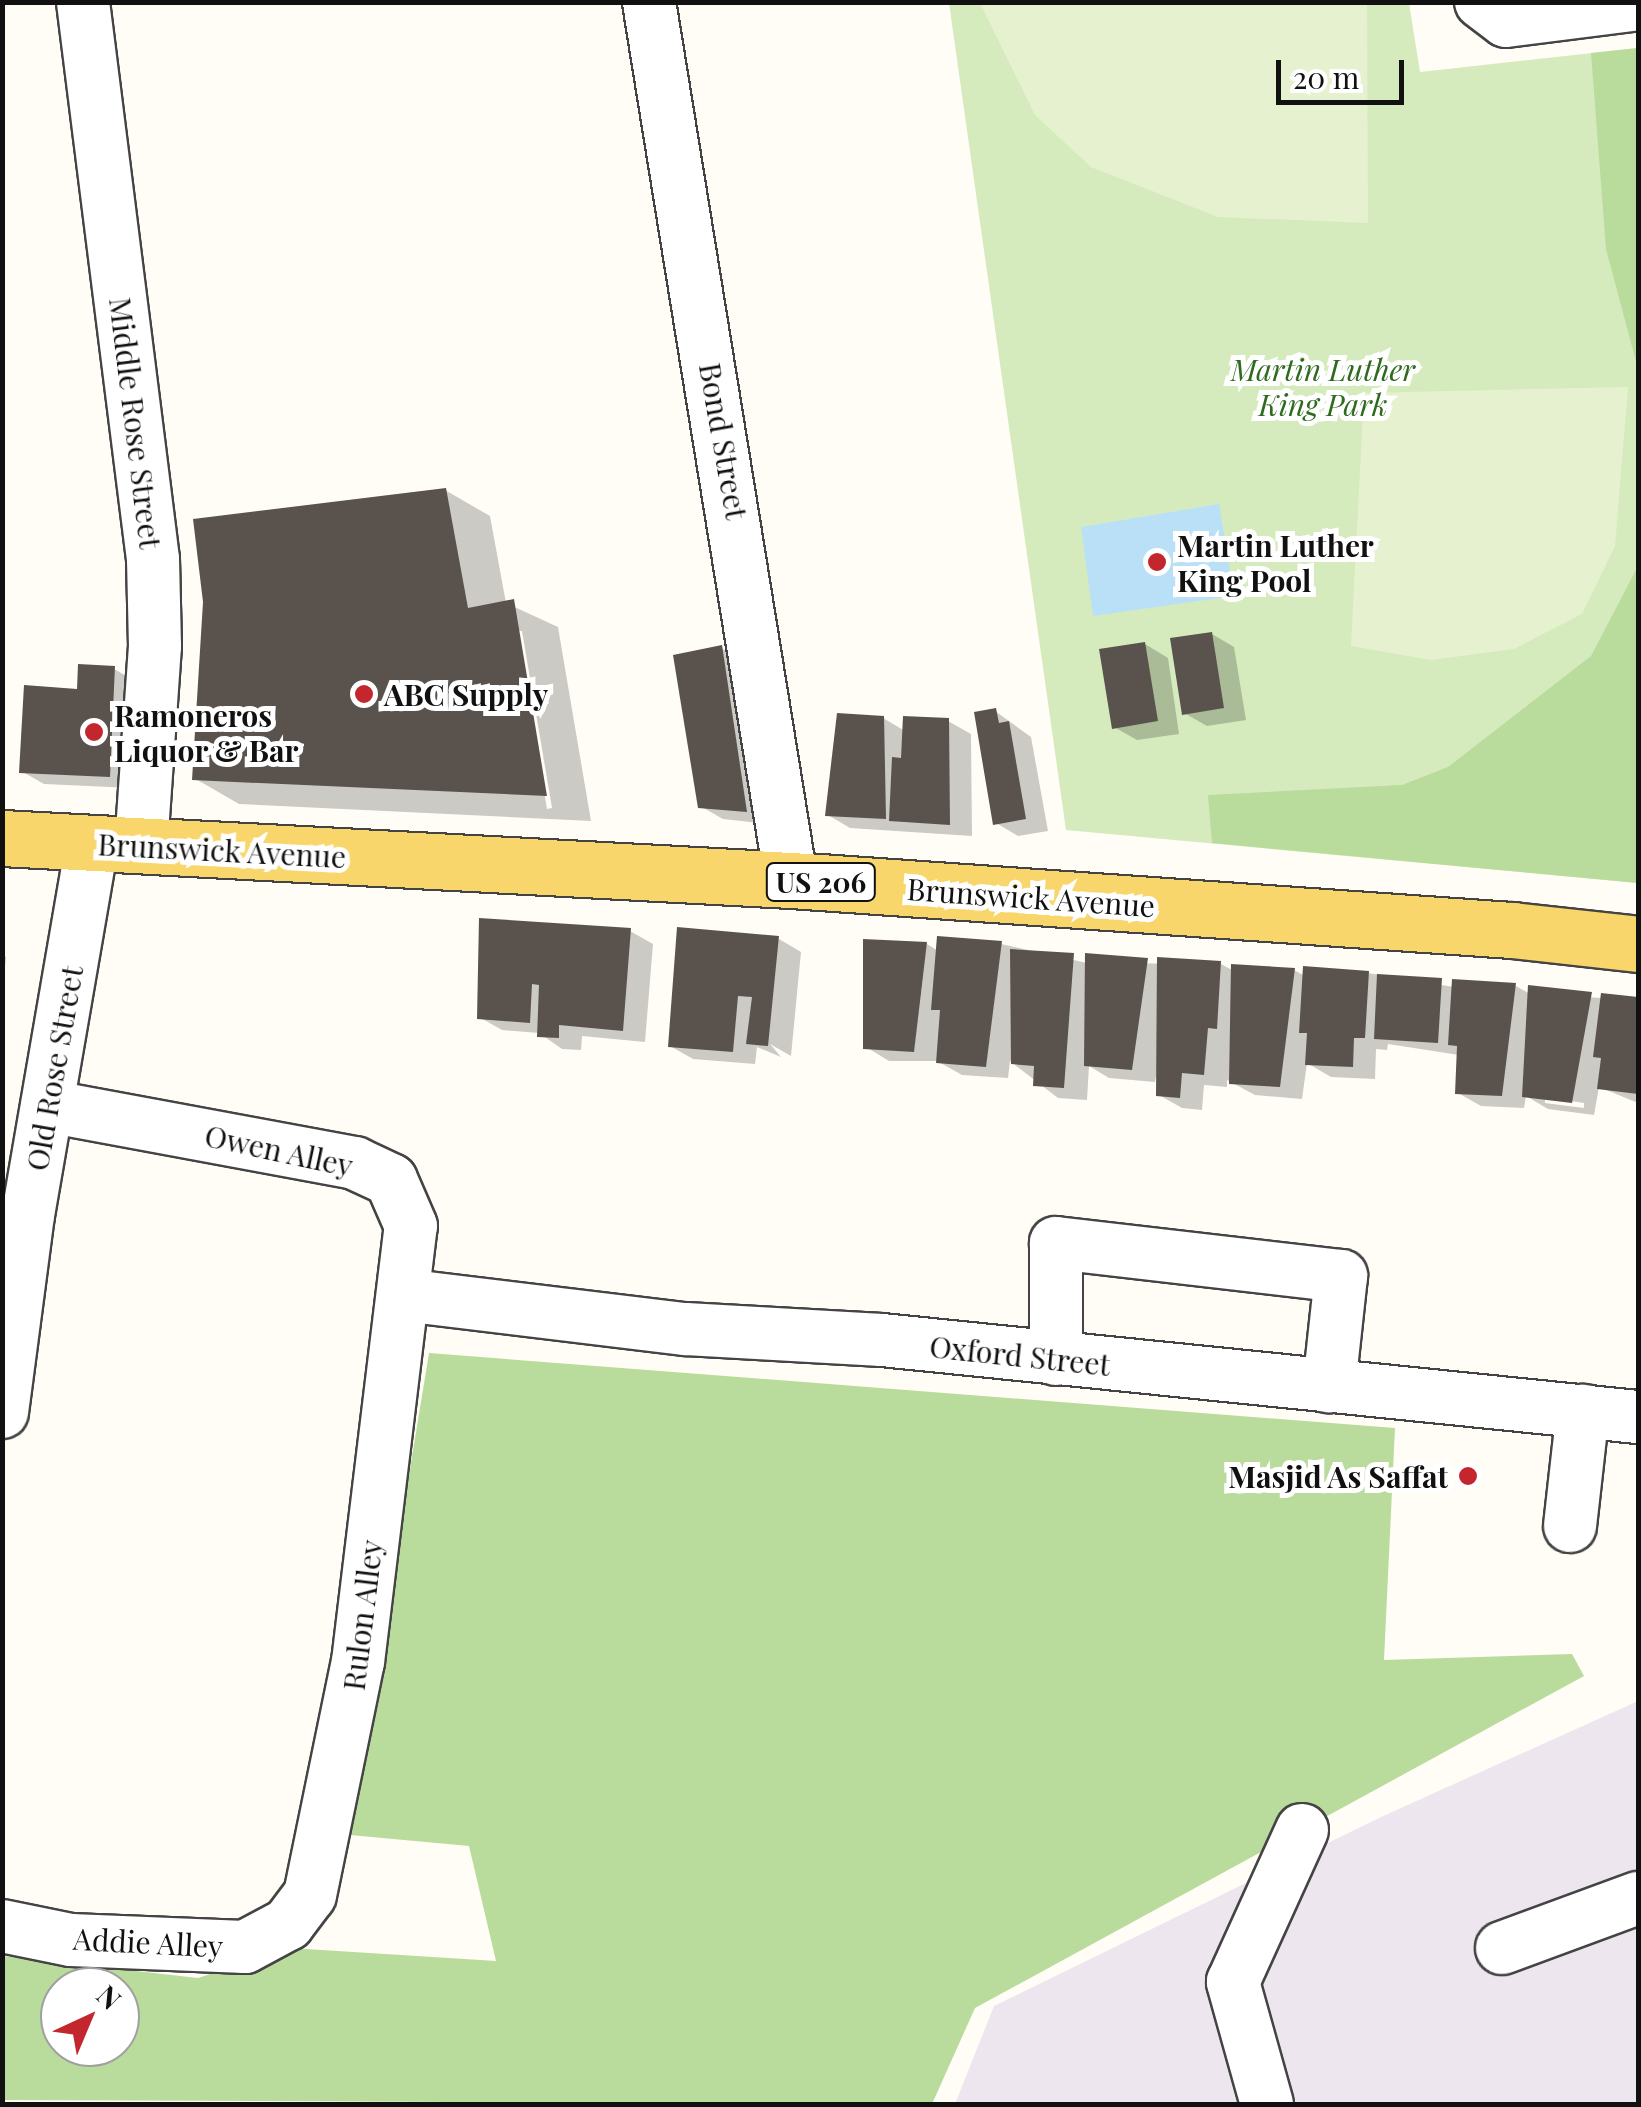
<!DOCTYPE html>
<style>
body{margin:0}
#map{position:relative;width:1641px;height:2107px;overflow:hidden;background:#fffdf5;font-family:"Playfair Display",serif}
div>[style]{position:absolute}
.industrial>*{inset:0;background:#eee6ef}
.green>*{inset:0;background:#d5ebbd}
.forest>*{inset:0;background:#b9dc9c}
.pitch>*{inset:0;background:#e6f2cf}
.water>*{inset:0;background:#b9e0f7}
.shadow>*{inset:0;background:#0003}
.building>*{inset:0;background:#5a524d}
.roads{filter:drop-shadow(2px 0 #444) drop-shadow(-2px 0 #444) drop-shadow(0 2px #444) drop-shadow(0 -2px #444)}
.minor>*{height:52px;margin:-26px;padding:0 26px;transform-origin:26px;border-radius:26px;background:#fff}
.major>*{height:55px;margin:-27.5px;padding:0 27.5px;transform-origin:27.5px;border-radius:27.5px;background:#f9d66b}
.dots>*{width:28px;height:28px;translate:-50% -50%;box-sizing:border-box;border:5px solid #fff;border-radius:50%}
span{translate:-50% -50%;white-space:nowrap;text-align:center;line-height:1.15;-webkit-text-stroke:10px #fff;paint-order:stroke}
.shield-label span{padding:2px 8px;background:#fff;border:2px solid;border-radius:8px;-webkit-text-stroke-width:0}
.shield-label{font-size:28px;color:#111;font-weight:700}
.park-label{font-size:30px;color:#2f6b1f;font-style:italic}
.street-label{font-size:30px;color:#111}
.poi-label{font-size:30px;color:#111;font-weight:700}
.left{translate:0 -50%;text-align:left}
.right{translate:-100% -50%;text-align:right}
.frame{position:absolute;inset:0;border:5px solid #111;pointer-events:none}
.north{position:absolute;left:40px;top:1967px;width:100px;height:100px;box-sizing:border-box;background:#fff;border:2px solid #a0a0a0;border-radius:50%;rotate:44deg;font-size:28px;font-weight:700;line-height:40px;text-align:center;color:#111}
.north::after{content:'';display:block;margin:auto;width:35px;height:45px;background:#c4262e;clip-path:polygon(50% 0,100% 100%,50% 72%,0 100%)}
.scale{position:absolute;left:1276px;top:60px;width:128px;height:45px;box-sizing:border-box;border:5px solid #111;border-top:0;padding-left:12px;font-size:30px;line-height:35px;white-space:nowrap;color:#111;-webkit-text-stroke:8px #fff;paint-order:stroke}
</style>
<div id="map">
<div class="industrial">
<div style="clip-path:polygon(1638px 1701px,1638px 2104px,955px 2104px,994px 2006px,1381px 1817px)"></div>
</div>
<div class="green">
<div style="clip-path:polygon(949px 3px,1409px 3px,1420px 72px,1638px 48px,1638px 883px,1066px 830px)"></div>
</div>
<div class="forest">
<div style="clip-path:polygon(1638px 48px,1638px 369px,1606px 249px,1591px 53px)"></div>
<div style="clip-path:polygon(1638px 566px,1638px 883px,1212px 843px,1208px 795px,1402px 785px,1448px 767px,1591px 656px)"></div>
<div style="clip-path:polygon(evenodd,429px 1353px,1395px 1428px,1384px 1660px,1572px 1654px,1584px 1676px,975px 2008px,932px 2104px,3px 2100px,3px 1956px,198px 1978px,290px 1948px,496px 1961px,469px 1846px,350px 1835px,429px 1353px,60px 1987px,120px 1987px,120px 2047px,60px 2047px,60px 1987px)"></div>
</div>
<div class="pitch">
<div style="clip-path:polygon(980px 3px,1367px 3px,1368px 223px,1218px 217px,1091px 167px,1035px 115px)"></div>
<div style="clip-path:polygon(1628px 387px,1615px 546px,1582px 614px,1514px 649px,1431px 660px,1351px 646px,1364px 393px)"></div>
</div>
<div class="water">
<div style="clip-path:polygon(1219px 504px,1234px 596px,1093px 616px,1081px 527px)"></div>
</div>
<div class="shadow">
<div style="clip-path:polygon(evenodd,445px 490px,490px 516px,506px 603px,558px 627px,591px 821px,239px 804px,194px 778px,445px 490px,517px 631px,522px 631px,552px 808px,547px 809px,517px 631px)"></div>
<div style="clip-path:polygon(1212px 634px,1234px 647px,1246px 720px,1207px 726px,1184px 713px)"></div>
<div style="clip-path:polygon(1145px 644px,1168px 658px,1179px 734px,1137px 740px,1114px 727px)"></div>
<div style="clip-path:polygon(721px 648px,744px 661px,769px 824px,723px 819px,700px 806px)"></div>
<div style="clip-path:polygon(114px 669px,137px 682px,132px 788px,44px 784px,21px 771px,80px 691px)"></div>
<div style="clip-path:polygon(995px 711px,1031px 737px,1048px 831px,1018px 836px,996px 823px)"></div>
<div style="clip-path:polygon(883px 718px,905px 731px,948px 721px,971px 734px,972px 836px,850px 828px,828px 815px)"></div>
<div style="clip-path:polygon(482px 921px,630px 931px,653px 944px,645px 1042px,582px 1036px,581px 1050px,562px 1049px,539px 1033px,502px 1030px,479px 1017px)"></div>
<div style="clip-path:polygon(779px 939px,801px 952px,791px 1056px,770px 1044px,781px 1057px,757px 1047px,755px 1064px,693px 1059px,670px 1046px)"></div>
<div style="clip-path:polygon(evenodd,927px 944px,938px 951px,1001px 944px,1087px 963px,1221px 964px,1234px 971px,1294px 970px,1305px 976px,1368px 973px,1454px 987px,1516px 986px,1530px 994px,1638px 1000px,1638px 1103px,1599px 1087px,1594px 1115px,1548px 1109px,1526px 1096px,1524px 1108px,1481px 1106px,1458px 1093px,1459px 1055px,1388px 1044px,1387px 1050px,1376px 1049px,1375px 1079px,1331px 1077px,1307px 1063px,1302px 1099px,1255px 1095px,1227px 1080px,1227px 1087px,1204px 1085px,1202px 1110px,1182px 1108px,1159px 1095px,1157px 1070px,1155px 1082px,1109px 1078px,1089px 1066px,1087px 1100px,1058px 1098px,1010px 1061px,1008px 1078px,962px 1075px,937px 1061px,889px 1061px,866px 1047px,927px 944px,1545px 1097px,1584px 1103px,1584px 1108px,1545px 1103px,1545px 1097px)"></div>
<div style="clip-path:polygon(2px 955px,6px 957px,2px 999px)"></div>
</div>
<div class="building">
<div style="clip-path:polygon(446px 488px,468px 608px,514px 599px,547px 796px,192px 780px,203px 602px,193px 519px)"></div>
<div style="clip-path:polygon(1212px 632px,1224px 708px,1182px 715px,1170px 638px)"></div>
<div style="clip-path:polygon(1145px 642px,1158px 721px,1112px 729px,1099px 649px)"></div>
<div style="clip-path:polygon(722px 645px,747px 812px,698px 808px,673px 655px)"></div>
<div style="clip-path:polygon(78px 664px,115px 666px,110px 777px,19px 773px,24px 685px,77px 689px)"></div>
<div style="clip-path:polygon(996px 708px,999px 723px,1009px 721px,1026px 819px,993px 825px,974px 712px)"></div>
<div style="clip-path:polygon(837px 713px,884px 716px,886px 819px,825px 816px)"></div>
<div style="clip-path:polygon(903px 716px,949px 718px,950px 825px,889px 821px,892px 757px,901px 758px)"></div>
<div style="clip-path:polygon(479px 918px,631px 928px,623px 1031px,559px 1025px,559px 1038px,537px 1037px,539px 985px,532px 984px,530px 1023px,477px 1019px)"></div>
<div style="clip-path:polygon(677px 927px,779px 936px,768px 1046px,746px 1044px,752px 997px,738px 996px,733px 1052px,668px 1047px)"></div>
<div style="clip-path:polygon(937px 936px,1002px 941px,986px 1067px,936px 1063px,940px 1010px,931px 1010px)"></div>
<div style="clip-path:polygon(863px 939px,927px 942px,914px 1052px,863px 1049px)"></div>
<div style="clip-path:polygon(1010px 949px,1074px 953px,1064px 1088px,1033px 1086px,1034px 1066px,1011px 1064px)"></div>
<div style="clip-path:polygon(1085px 953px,1148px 958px,1132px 1070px,1084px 1066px)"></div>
<div style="clip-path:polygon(1157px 957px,1221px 961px,1217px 1029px,1208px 1028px,1204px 1075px,1182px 1073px,1180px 1098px,1156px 1096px)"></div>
<div style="clip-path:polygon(1231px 964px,1295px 968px,1280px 1087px,1229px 1084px)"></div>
<div style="clip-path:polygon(1303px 966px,1369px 971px,1365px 1038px,1354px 1038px,1353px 1067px,1305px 1065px,1307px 1033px,1299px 1033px)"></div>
<div style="clip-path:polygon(1377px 974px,1442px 978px,1438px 1043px,1374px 1039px)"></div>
<div style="clip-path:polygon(1452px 979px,1516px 983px,1502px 1096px,1455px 1094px,1457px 1046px,1448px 1045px)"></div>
<div style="clip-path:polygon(1528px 985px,1592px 992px,1572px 1103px,1522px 1097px)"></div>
<div style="clip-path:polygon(1601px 993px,1638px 997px,1638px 1094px,1597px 1089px,1601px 1058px,1593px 1057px)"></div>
</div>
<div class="roads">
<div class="minor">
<div style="left:83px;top:2px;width:561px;rotate:82.84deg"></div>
<div style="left:153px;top:559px;width:87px;rotate:88.7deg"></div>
<div style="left:155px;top:646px;width:199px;rotate:94deg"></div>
<div style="left:649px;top:2px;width:889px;rotate:80.81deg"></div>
<div style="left:1481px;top:2px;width:31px;rotate:37deg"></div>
<div style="left:1506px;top:21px;width:133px;rotate:-7.3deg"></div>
<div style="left:403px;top:1295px;width:285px;rotate:6.9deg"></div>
<div style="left:686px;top:1329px;width:196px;rotate:3.2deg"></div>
<div style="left:882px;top:1340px;width:760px;rotate:5.82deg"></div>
<div style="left:1056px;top:1359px;width:116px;rotate:-90deg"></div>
<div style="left:1056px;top:1243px;width:287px;rotate:6.6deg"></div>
<div style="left:1341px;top:1276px;width:111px;rotate:96.2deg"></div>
<div style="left:2px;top:1412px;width:199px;rotate:-82.5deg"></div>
<div style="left:28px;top:1215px;width:376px;rotate:-80.2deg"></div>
<div style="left:1570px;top:1526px;width:116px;rotate:-83.6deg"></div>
<div style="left:2px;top:1926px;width:70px;rotate:11.5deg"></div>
<div style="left:71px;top:1940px;width:174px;rotate:2.3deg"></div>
<div style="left:245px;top:1947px;width:49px;rotate:-28.1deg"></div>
<div style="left:288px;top:1924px;width:36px;rotate:-53deg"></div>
<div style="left:310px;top:1895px;width:238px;rotate:-78.4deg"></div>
<div style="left:358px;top:1662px;width:439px;rotate:-83.1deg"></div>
<div style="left:411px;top:1226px;width:50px;rotate:-113.5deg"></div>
<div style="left:391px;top:1180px;width:40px;rotate:-155deg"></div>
<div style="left:355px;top:1163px;width:313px;rotate:-169.5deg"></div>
<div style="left:1502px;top:1948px;width:145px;rotate:-20.2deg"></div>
<div style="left:1267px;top:2104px;width:127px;rotate:-105.6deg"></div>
<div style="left:1233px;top:1982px;width:167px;rotate:-65.6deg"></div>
</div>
<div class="major">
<div style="left:2px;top:838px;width:790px;rotate:3.05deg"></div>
<div style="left:791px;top:880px;width:723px;rotate:3.97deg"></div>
<div style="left:1512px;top:930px;width:127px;rotate:6.3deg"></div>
</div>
</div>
<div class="dots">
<div style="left:1157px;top:562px;background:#c4262e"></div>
<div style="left:364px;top:694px;background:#c4262e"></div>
<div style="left:94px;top:732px;background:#c4262e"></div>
<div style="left:1468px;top:1476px;background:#c4262e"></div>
</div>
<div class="shield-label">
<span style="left:821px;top:882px">US 206</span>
</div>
<div class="park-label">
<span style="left:1323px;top:386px">Martin Luther<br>King Park</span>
</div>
<div class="street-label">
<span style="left:136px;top:423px;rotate:83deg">Middle Rose Street</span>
<span style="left:724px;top:441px;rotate:80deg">Bond Street</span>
<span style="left:222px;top:850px;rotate:3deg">Brunswick Avenue</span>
<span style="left:1031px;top:897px;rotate:4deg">Brunswick Avenue</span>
<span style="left:54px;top:1068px;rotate:-80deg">Old Rose Street</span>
<span style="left:279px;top:1150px;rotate:12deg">Owen Alley</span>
<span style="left:1020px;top:1355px;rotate:6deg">Oxford Street</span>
<span style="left:362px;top:1615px;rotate:-83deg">Rulon Alley</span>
<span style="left:148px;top:1942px;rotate:3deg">Addie Alley</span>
</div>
<div class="poi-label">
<span class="left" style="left:1177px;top:562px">Martin Luther<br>King Pool</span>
<span class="left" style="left:384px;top:694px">ABC Supply</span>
<span class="left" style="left:114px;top:732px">Ramoneros<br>Liquor &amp; Bar</span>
<span class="right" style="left:1448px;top:1476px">Masjid As Saffat</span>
</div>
<div class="frame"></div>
<div class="north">N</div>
<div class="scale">20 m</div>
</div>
